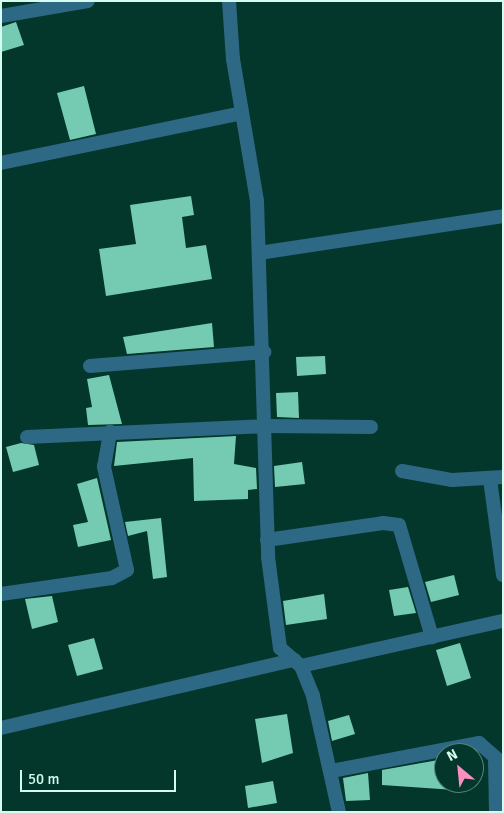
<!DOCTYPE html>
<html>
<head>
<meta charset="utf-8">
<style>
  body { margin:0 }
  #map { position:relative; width:504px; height:813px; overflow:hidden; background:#03372b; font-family:Signika,sans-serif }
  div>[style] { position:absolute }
  .building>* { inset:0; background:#74cbb1 }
  .minor>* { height:14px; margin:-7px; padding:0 7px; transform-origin:7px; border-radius:7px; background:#2d6885 }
  .tertiary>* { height:14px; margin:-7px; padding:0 7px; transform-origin:7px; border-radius:7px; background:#2d6885 }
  span { translate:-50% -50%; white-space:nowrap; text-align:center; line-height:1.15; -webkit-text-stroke:5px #03372b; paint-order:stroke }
  .frame { position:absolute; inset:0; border:2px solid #d4fdef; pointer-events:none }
  .north { position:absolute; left:434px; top:743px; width:50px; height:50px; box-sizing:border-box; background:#03372b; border:1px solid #578679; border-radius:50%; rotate:332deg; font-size:14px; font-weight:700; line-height:20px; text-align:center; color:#d4fdef }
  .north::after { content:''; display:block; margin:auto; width:18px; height:22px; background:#fd8ec0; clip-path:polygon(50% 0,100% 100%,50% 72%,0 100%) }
  .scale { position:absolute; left:20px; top:770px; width:156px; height:22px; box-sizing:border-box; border:2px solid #d4fdef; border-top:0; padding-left:6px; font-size:15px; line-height:18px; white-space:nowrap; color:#d4fdef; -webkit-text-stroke:4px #03372b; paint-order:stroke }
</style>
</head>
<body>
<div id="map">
  <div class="building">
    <i style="clip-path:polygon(16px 22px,24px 45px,1px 52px,1px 27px)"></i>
    <i style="clip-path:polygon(84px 86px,96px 134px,70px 140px,57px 93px)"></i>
    <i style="clip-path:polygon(191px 196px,194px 215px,182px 217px,186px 248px,206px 245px,212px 279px,106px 296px,99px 249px,136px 244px,130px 205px)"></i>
    <i style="clip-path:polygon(212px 323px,214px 347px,127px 354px,123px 337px)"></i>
    <i style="clip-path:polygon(325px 356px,326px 374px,297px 376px,296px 357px)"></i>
    <i style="clip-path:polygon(109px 375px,122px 424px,88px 425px,86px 408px,92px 407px,87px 379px)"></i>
    <i style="clip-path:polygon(298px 392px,299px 418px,277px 417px,276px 393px)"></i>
    <i style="clip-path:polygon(236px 436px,234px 464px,256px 468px,257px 489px,248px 490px,248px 499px,194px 501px,193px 458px,114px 466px,117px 442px)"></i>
    <i style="clip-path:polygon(21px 443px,34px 445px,39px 465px,13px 472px,6px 447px)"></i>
    <i style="clip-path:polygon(302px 462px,305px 484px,275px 487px,274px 466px)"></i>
    <i style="clip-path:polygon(97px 478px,111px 540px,78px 547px,73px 525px,88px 522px,77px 484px)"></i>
    <i style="clip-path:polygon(161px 518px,167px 577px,153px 579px,147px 531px,128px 536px,125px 522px)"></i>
    <i style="clip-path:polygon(454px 575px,459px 595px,431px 602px,425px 582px)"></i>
    <i style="clip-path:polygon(408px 587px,416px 613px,394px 616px,389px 590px)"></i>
    <i style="clip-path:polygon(324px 594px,327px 619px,286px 625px,283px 601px)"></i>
    <i style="clip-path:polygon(52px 596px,58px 622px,32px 629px,25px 599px)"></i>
    <i style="clip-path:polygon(94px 638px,103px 669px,77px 676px,68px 645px)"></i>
    <i style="clip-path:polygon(460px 643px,471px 678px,447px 686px,436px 650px)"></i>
    <i style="clip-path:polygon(287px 714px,293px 753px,262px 763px,255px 719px)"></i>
    <i style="clip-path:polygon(349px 715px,355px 734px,332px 741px,328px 721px)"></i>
    <i style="clip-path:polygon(474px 757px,478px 757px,479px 779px,474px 779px)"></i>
    <i style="clip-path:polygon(444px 759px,444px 783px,455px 783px,455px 790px,382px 785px,382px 770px)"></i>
    <i style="clip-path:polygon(368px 773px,370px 800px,346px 801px,343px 778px)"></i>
    <i style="clip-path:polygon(273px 781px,277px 803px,248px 808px,245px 786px)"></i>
  </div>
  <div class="minor">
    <i style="left:1px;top:16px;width:88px;rotate:-9.8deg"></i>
    <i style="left:1px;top:163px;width:246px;rotate:-11.7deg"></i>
    <i style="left:259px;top:253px;width:247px;rotate:-8.6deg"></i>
    <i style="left:90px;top:366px;width:175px;rotate:-4.6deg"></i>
    <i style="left:27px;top:437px;width:239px;rotate:-2.6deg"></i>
    <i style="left:266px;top:426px;width:105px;rotate:0.5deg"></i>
    <i style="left:402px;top:471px;width:51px;rotate:10.2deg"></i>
    <i style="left:452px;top:480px;width:51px;rotate:-3.4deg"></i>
    <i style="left:490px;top:479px;width:97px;rotate:82.3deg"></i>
    <i style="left:267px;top:540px;width:117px;rotate:-8.3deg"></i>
    <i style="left:383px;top:523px;width:16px;rotate:7deg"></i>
    <i style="left:399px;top:525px;width:117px;rotate:73.6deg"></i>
    <i style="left:1px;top:594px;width:112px;rotate:-8.2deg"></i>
    <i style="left:112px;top:578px;width:17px;rotate:-28deg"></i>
    <i style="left:127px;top:570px;width:106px;rotate:-102.6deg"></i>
    <i style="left:104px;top:467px;width:36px;rotate:-80deg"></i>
    <i style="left:301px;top:666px;width:207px;rotate:-12.6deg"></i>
    <i style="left:1px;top:728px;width:301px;rotate:-13.1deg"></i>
    <i style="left:495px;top:760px;width:52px;rotate:88.9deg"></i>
    <i style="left:331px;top:771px;width:151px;rotate:-10.7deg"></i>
    <i style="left:479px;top:743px;width:32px;rotate:41deg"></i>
  </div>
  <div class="tertiary">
    <i style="left:229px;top:1px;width:58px;rotate:86.1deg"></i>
    <i style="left:233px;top:59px;width:144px;rotate:80.4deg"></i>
    <i style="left:257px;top:201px;width:356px;rotate:88.2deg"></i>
    <i style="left:268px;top:557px;width:92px;rotate:82.5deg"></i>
    <i style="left:280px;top:648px;width:28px;rotate:41deg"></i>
    <i style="left:301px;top:666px;width:32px;rotate:68deg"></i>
    <i style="left:313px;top:696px;width:119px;rotate:77.4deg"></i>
  </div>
  <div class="frame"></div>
  <div class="north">N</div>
  <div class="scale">50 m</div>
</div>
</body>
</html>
